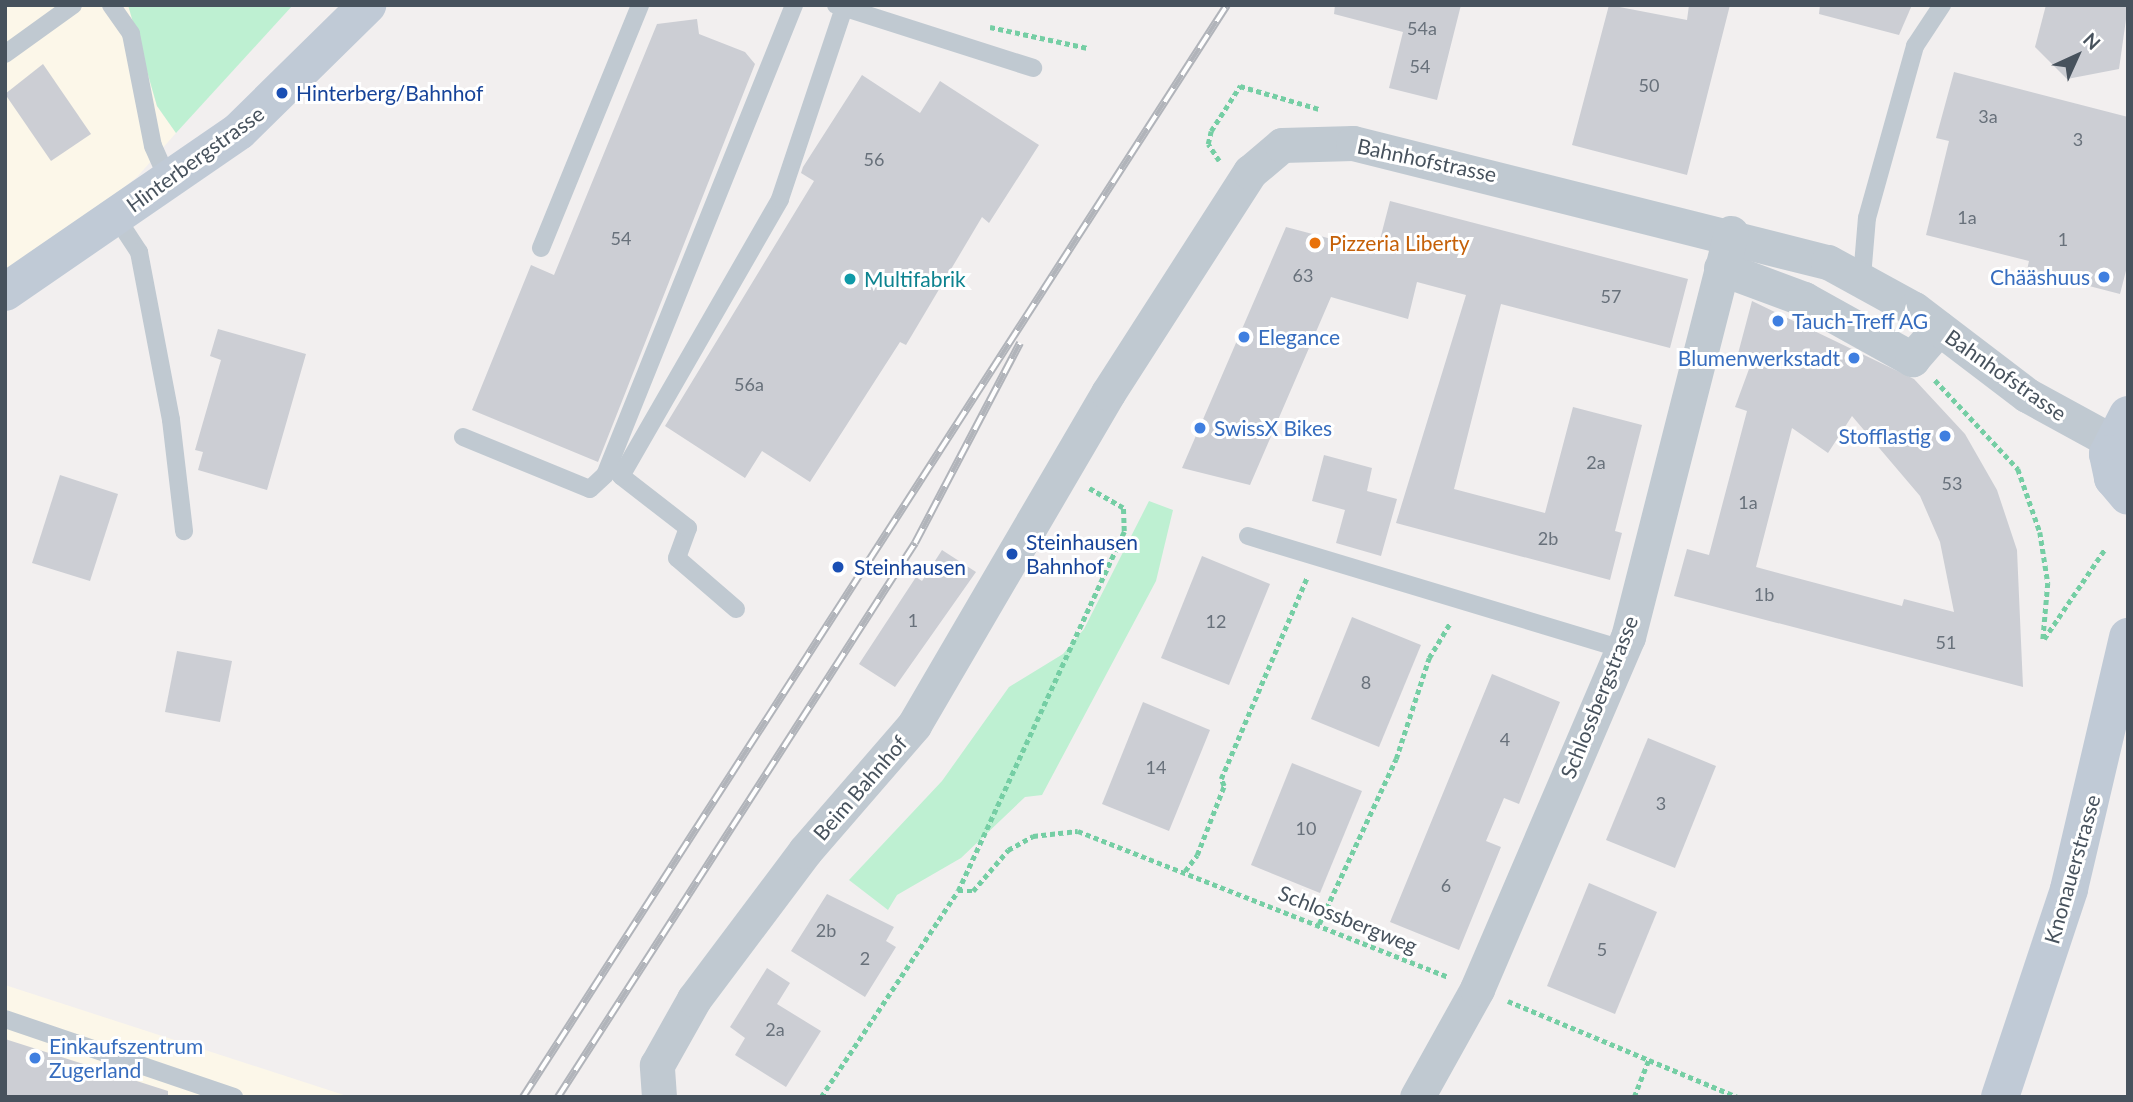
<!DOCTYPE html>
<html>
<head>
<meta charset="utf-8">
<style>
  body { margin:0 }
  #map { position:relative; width:2133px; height:1102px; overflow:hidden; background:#f2efef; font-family:Lato,sans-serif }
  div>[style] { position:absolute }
  .commercial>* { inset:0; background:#fcf7e9 }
  .green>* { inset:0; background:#bef0d2 }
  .building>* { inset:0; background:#ccced4 }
  .path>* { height:4.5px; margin-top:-2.25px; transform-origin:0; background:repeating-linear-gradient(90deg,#75cea4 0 5px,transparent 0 8.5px) }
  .lane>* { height:18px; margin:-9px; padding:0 9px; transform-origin:9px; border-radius:9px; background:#c0c9d1 }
  .street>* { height:35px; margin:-17.5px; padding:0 17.5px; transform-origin:17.5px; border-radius:17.5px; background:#c0c9d1 }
  .secondary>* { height:38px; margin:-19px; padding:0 19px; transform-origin:19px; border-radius:19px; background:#c0cad6 }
  .rail>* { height:8px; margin-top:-4px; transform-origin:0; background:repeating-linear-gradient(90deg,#fff 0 16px,#b1b4ba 0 32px); box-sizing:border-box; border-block:2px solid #b1b4ba }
  .dots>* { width:19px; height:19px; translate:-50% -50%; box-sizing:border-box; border:4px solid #fff; border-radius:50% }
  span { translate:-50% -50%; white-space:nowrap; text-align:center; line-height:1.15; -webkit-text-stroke:6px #fff; paint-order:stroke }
  .number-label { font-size:18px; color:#68717b }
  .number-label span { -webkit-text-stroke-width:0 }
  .transit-label { font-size:21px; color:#164399 }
  .left { translate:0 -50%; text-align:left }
  .street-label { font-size:21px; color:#47525d }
  .food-label { font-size:21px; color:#c56008 }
  .shop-label { font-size:21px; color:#366cbe }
  .right { translate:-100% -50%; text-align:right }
  .culture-label { font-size:21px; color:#0d838f }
  .frame { position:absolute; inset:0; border:7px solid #47525d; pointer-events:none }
  .north { position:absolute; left:2042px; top:21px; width:70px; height:70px; -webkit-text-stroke:5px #fff; paint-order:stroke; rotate:45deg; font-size:19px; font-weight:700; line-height:28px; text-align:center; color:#47525d }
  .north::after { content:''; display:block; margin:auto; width:24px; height:32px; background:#47525d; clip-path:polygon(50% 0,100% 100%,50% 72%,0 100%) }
</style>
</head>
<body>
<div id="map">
  <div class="commercial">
    <i style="clip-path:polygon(5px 5px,128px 5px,157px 106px,176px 133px,137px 177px,5px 282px)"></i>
    <i style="clip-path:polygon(5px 985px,350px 1097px,5px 1097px)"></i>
  </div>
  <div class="green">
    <i style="clip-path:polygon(128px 5px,293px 5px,176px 133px,157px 106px)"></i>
    <i style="clip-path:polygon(1149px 501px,1173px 510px,1156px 581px,1042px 795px,1025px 797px,961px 858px,897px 895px,888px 910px,849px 880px,942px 781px,1009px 687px,1063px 654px,1084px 629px)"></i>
  </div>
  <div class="building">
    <i style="clip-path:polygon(1335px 5px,1461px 5px,1437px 100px,1389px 88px,1403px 32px,1334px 14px)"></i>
    <i style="clip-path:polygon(1609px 5px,1687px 20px,1689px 5px,1730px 5px,1687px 175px,1572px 145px)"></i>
    <i style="clip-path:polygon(1820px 5px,1912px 5px,1899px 35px,1819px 14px)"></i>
    <i style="clip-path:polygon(2046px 5px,2128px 5px,2119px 69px,2067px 79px,2035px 47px)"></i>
    <i style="clip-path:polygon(697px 19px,699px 34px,745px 52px,755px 64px,598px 462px,472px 410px,531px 265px,554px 275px,657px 24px)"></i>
    <i style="clip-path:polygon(43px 64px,91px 134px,51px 161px,5px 94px)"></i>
    <i style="clip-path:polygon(1954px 72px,2128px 117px,2128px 263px,2120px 294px,2027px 270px,2029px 261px,1926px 235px,1949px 141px,1936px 138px)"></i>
    <i style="clip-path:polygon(862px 75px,920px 113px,940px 81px,1039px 145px,989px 223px,982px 217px,906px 345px,900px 342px,810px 482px,762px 451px,745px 478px,665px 426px,814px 181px,801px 173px,803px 167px)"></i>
    <i style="clip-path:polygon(1390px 201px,1688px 279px,1670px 348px,1501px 304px,1454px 489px,1545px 513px,1573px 407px,1642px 425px,1615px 531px,1622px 533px,1610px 580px,1396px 523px,1466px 295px,1417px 282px,1408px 319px,1331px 297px,1250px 485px,1182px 468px,1286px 227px,1377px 251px)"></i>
    <i style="clip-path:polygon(evenodd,1752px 301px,1914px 379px,1965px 434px,1997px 490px,2017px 550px,2023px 687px,1674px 596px,1687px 549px,1709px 555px,1747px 411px,1735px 407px,1749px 369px,1735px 365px,1752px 301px,1852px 416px,1920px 496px,1940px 542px,1954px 612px,1904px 599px,1902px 606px,1756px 567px,1792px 428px,1828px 453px,1852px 416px)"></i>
    <i style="clip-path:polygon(218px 329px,306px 354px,267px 490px,198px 470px,203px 452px,195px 450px,221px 360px,210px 356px)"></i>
    <i style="clip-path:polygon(1324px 455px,1372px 468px,1367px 491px,1397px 499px,1381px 556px,1336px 543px,1345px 510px,1312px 501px)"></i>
    <i style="clip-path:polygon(60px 475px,118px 494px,90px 581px,32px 563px)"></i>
    <i style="clip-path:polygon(942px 550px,976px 572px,895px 687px,859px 664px,916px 577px,922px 581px)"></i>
    <i style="clip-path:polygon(1202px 556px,1270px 584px,1229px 685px,1161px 658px)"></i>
    <i style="clip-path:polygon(1352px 617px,1421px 645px,1379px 747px,1311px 719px)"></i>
    <i style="clip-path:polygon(177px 651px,232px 661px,220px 722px,165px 712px)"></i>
    <i style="clip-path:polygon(1492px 674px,1560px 702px,1519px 804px,1504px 798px,1486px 841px,1501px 847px,1459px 950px,1390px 922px)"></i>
    <i style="clip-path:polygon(1143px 702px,1210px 730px,1169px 831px,1102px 804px)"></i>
    <i style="clip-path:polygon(1648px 738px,1716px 766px,1675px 868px,1606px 840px)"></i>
    <i style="clip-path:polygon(1292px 763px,1362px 791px,1320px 893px,1251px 865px)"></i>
    <i style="clip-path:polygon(1589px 883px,1657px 912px,1615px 1014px,1547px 986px)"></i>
    <i style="clip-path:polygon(827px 894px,894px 927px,886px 941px,896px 947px,865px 997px,791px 951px)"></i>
    <i style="clip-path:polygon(767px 968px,790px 983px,777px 1004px,821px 1031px,786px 1087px,735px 1055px,745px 1038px,730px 1027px)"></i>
    <i style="clip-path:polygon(5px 1039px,168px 1091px,168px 1097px,5px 1097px)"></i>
  </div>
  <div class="path">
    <i style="left:990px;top:27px;width:100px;rotate:12.1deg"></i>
    <i style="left:1219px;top:161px;width:20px;rotate:-123deg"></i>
    <i style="left:1208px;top:144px;width:13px;rotate:-77deg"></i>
    <i style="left:1211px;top:131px;width:54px;rotate:-57.2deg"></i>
    <i style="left:1240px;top:86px;width:82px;rotate:16.2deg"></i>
    <i style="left:1935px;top:380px;width:122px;rotate:47deg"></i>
    <i style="left:2018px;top:469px;width:67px;rotate:70.8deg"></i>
    <i style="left:2040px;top:532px;width:52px;rotate:81.1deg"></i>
    <i style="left:2048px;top:583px;width:57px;rotate:95deg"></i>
    <i style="left:2044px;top:639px;width:109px;rotate:-55.9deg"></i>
    <i style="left:1185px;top:871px;width:20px;rotate:-53deg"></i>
    <i style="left:1197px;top:855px;width:74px;rotate:-68.6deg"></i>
    <i style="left:1224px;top:786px;width:8px;rotate:-113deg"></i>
    <i style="left:1221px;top:779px;width:220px;rotate:-66.9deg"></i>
    <i style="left:958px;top:891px;width:15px"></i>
    <i style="left:973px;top:891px;width:54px;rotate:-49.5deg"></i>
    <i style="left:1008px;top:850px;width:29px;rotate:-29deg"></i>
    <i style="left:1033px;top:836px;width:45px;rotate:-6.3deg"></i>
    <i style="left:1078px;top:831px;width:398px;rotate:21.5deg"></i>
    <i style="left:1319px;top:924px;width:182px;rotate:-65deg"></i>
    <i style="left:1396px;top:759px;width:106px;rotate:-71.9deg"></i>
    <i style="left:1429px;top:658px;width:41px;rotate:-59deg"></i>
    <i style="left:1508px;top:1001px;width:249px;rotate:22.7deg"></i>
    <i style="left:821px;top:1097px;width:247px;rotate:-56.4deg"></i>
    <i style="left:958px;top:891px;width:396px;rotate:-65.2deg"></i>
    <i style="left:1124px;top:531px;width:23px;rotate:-92deg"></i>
    <i style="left:1123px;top:508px;width:39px;rotate:-150deg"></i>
    <i style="left:1634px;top:1097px;width:41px;rotate:-68.5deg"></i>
  </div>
  <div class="lane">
    <i style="left:111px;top:5px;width:35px;rotate:55deg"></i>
    <i style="left:131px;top:34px;width:114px;rotate:78.9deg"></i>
    <i style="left:153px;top:146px;width:37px;rotate:66deg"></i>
    <i style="left:836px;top:5px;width:207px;rotate:17.7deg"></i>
    <i style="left:5px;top:54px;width:84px;rotate:-35.8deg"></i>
    <i style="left:116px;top:217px;width:42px;rotate:56.7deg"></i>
    <i style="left:139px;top:252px;width:171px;rotate:79.2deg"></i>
    <i style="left:171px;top:420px;width:112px;rotate:83.3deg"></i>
    <i style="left:541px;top:248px;width:262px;rotate:-67.8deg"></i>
    <i style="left:1862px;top:277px;width:59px;rotate:-85.2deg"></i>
    <i style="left:1867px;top:218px;width:179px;rotate:-74.4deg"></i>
    <i style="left:1915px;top:46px;width:49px;rotate:-56.6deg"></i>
    <i style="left:463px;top:437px;width:137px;rotate:22.3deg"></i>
    <i style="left:590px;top:489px;width:21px;rotate:-43deg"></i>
    <i style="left:605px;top:475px;width:507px;rotate:-68.09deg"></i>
    <i style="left:1248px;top:536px;width:392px;rotate:16.8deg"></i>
    <i style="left:736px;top:609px;width:78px;rotate:-139.2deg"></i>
    <i style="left:677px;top:558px;width:32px;rotate:-70deg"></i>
    <i style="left:688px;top:528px;width:85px;rotate:-142.2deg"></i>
    <i style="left:621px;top:476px;width:319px;rotate:-60.1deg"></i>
    <i style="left:780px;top:199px;width:201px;rotate:-71.5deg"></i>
    <i style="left:5px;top:1019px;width:242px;rotate:18.8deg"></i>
  </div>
  <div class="street">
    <i style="left:1721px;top:268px;width:89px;rotate:20.5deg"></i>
    <i style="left:1804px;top:299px;width:124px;rotate:29.1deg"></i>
    <i style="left:1912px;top:359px;width:41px;rotate:-48.9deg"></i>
    <i style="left:659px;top:1097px;width:32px;rotate:-94deg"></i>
    <i style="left:657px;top:1065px;width:76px;rotate:-60.7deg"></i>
    <i style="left:694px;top:999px;width:185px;rotate:-53.1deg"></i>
    <i style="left:805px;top:851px;width:167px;rotate:-49.1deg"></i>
    <i style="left:914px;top:725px;width:385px;rotate:-59.7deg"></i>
    <i style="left:1108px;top:393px;width:263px;rotate:-57.3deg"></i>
    <i style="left:1250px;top:172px;width:42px;rotate:-40.2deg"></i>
    <i style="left:1282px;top:145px;width:71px;rotate:-1.6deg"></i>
    <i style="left:1353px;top:143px;width:490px;rotate:14.1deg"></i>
    <i style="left:1828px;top:262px;width:98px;rotate:28.7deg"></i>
    <i style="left:1914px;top:309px;width:142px;rotate:37.3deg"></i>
    <i style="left:2027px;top:395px;width:96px;rotate:28.7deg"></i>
    <i style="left:1417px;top:1097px;width:124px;rotate:-60.9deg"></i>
    <i style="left:1477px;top:989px;width:383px;rotate:-66.8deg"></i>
    <i style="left:1628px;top:637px;width:417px;rotate:-75.7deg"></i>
  </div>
  <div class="secondary">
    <i style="left:5px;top:292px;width:284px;rotate:-34.5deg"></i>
    <i style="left:239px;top:131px;width:180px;rotate:-44.5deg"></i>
    <i style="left:2128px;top:415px;width:44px;rotate:117.1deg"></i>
    <i style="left:2108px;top:454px;width:25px;rotate:78deg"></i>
    <i style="left:2113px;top:478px;width:23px;rotate:50deg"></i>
    <i style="left:2000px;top:1097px;width:219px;rotate:-71.6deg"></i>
    <i style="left:2069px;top:889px;width:259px;rotate:-76.8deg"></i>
  </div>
  <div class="rail">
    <i style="left:523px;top:1097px;width:1299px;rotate:-57.19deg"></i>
    <i style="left:558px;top:1097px;width:659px;rotate:-57.2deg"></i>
    <i style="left:915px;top:543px;width:226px;rotate:-62.3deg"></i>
  </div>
  <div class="dots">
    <i style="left:282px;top:93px;background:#1a4fb4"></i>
    <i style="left:1315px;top:243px;background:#e8710a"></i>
    <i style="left:2104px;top:277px;background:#3f7fe0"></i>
    <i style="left:850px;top:279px;background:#0f9aa8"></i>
    <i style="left:1778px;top:321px;background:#3f7fe0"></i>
    <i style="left:1244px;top:337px;background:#3f7fe0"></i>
    <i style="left:1854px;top:358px;background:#3f7fe0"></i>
    <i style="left:1200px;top:428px;background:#3f7fe0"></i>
    <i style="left:1945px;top:436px;background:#3f7fe0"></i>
    <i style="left:1012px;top:554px;background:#1a4fb4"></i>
    <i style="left:838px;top:567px;background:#1a4fb4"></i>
    <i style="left:35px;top:1058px;background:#3f7fe0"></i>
  </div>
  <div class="number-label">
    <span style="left:1422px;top:28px">54a</span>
    <span style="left:1420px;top:66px">54</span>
    <span style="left:1649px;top:85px">50</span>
    <span style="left:1988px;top:116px">3a</span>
    <span style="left:2078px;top:139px">3</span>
    <span style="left:874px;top:159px">56</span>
    <span style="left:1967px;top:217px">1a</span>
    <span style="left:621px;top:238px">54</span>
    <span style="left:2063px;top:239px">1</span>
    <span style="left:1303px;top:275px">63</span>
    <span style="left:1611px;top:296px">57</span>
    <span style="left:749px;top:384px">56a</span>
    <span style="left:1596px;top:462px">2a</span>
    <span style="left:1952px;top:483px">53</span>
    <span style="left:1748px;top:502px">1a</span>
    <span style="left:1548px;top:538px">2b</span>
    <span style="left:1764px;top:594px">1b</span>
    <span style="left:913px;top:620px">1</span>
    <span style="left:1216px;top:621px">12</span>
    <span style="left:1946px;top:642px">51</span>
    <span style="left:1366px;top:682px">8</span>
    <span style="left:1505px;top:739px">4</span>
    <span style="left:1156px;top:767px">14</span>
    <span style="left:1661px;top:803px">3</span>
    <span style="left:1306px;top:828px">10</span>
    <span style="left:1446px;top:885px">6</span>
    <span style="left:826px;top:930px">2b</span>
    <span style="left:1602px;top:949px">5</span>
    <span style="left:865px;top:958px">2</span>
    <span style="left:775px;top:1029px">2a</span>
  </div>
  <div class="transit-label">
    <span class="left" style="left:296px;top:93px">Hinterberg/Bahnhof</span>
    <span class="left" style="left:1026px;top:554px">Steinhausen<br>Bahnhof</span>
    <span class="left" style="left:854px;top:567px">Steinhausen</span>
  </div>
  <div class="street-label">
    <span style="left:195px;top:159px;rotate:-36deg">Hinterbergstrasse</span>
    <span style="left:1427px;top:160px;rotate:12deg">Bahnhofstrasse</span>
    <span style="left:2006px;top:375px;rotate:35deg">Bahnhofstrasse</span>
    <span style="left:1599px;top:697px;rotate:-68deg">Schlossbergstrasse</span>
    <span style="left:860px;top:788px;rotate:-49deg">Beim Bahnhof</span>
    <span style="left:2072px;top:869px;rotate:-74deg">Knonauerstrasse</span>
    <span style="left:1348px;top:919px;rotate:22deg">Schlossbergweg</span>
  </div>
  <div class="food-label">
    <span class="left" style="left:1329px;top:243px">Pizzeria Liberty</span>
  </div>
  <div class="shop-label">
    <span class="right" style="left:2090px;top:277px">Chääshuus</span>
    <span class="left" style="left:1792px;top:321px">Tauch-Treff AG</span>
    <span class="left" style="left:1258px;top:337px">Elegance</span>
    <span class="right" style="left:1840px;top:358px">Blumenwerkstadt</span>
    <span class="left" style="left:1214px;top:428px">SwissX Bikes</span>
    <span class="right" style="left:1931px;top:436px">Stofflastig</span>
    <span class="left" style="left:49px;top:1058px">Einkaufszentrum<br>Zugerland</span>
  </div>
  <div class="culture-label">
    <span class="left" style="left:864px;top:279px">Multifabrik</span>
  </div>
  <div class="frame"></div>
  <div class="north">N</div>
</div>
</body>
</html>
